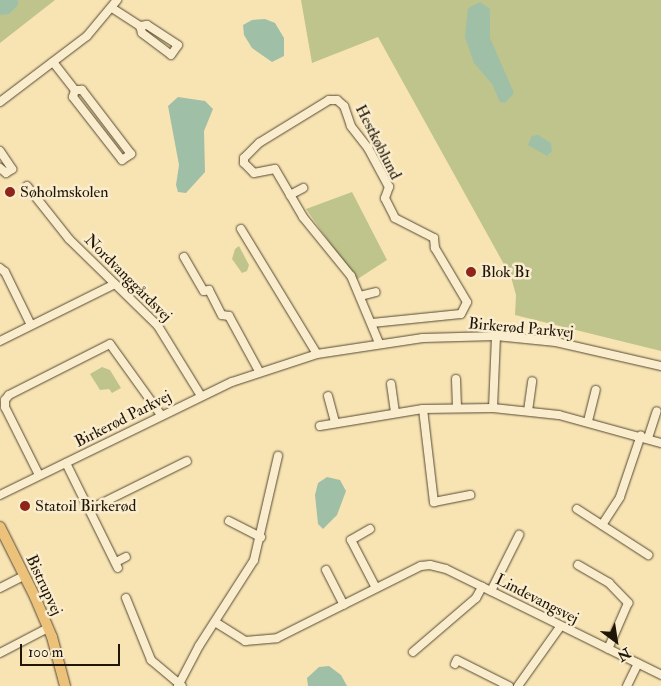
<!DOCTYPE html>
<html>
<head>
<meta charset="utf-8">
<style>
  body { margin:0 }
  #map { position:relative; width:661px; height:686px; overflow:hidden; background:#f8e4b3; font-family:"IM FELL Double Pica",serif }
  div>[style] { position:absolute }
  .green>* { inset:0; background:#bec48b }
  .water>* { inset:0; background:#9fbfa7 }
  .roads { filter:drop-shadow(0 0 1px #554933) drop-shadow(0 0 1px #554933) }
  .minor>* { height:8px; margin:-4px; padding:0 4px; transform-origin:4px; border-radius:4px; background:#faedce }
  .major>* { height:10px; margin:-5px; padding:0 5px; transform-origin:5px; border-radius:5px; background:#ecc27a }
  .dots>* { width:14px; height:14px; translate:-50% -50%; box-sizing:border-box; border:2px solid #faedce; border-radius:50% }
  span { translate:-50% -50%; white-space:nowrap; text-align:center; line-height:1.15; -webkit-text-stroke:5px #faedce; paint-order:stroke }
  .street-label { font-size:16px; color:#1f1508 }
  .poi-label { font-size:16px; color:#1f1508 }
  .left { translate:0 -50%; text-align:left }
  .north { position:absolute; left:591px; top:616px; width:50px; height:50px; -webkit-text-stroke:4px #faedce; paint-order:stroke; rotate:149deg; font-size:14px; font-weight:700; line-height:20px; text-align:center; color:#1f1508 }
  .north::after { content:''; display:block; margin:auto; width:18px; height:22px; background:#1f1508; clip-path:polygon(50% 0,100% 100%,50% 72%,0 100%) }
  .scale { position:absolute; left:20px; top:644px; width:100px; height:22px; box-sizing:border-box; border:2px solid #1f1508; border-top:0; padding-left:6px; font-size:15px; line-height:18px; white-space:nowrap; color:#1f1508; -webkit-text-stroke:4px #faedce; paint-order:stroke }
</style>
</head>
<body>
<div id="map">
  <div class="green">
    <i style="clip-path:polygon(0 0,55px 0,0 43px)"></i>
    <i style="clip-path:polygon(301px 0,661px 0,661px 351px,515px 315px,516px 295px,511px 277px,378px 37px,312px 63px)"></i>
    <i style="clip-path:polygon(352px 192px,387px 260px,356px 280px,306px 209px)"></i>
    <i style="clip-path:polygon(239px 246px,249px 265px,247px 271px,242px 273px,232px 259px,235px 249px)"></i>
    <i style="clip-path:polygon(102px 367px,110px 370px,121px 388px,112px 393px,109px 389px,100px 390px,90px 374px)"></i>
  </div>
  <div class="water">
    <i style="clip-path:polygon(0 0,18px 0,18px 5px,9px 14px,0 15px)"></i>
    <i style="clip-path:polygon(480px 2px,490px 9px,490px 38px,514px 93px,505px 103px,500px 102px,492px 84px,474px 63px,465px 37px,468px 8px)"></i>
    <i style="clip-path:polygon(265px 19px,275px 23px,284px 38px,284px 56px,272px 62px,252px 48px,244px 35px,243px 25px,252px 20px)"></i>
    <i style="clip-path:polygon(178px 97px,205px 101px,213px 109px,204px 131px,205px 172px,186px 193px,178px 192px,176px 185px,179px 165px,168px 106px)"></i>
    <i style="clip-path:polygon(538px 135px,551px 143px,552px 151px,547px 156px,528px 145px,532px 136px)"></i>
    <i style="clip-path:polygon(327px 477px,340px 480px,346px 491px,337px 515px,323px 529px,318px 524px,315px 495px,318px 483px)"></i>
    <i style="clip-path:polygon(329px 666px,341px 675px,347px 686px,308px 686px,307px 678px,319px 667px)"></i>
  </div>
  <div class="roads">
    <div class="minor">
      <i style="left:112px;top:8px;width:33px;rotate:33deg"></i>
      <i style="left:140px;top:26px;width:7px;rotate:74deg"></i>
      <i style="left:142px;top:33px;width:36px;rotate:37deg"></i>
      <i style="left:171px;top:55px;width:12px;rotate:-55deg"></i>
      <i style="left:178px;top:45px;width:37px;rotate:-147deg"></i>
      <i style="left:147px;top:25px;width:7px;rotate:172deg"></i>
      <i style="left:53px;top:62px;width:36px;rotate:52deg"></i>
      <i style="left:75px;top:90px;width:7px;rotate:106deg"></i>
      <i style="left:73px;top:97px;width:80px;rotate:52.1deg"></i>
      <i style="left:122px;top:160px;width:11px;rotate:-34deg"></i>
      <i style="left:131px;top:154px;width:81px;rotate:-127.4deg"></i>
      <i style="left:82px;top:90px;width:7px;rotate:180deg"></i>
      <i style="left:0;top:102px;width:109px;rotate:-37.2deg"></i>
      <i style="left:87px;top:36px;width:47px;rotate:-50.2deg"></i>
      <i style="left:0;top:151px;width:22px;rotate:56deg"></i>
      <i style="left:12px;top:169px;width:7px;rotate:146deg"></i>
      <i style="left:6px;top:173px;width:8px;rotate:-140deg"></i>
      <i style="left:27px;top:186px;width:68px;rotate:51.6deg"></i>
      <i style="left:69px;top:239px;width:124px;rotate:44.3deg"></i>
      <i style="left:158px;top:326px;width:82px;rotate:58.4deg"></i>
      <i style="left:290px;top:195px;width:15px;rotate:-28deg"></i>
      <i style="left:241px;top:229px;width:146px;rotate:58.7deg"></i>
      <i style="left:184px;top:257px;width:39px;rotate:60deg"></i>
      <i style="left:204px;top:291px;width:5px;rotate:-11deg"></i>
      <i style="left:209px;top:290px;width:28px;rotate:63deg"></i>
      <i style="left:222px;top:315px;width:7px;rotate:8deg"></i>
      <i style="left:229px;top:316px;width:63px;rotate:61.4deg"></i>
      <i style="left:0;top:268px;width:6px;rotate:39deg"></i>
      <i style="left:5px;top:272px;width:59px;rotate:63.9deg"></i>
      <i style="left:360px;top:296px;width:16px;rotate:-14deg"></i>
      <i style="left:372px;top:323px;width:89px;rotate:-5.8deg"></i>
      <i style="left:461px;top:314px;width:13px;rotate:-63deg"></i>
      <i style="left:467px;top:302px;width:63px;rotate:-120.7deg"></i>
      <i style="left:435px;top:248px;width:10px;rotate:-96deg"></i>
      <i style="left:434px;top:238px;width:44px;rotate:-152.9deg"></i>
      <i style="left:395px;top:218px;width:22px;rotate:-117deg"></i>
      <i style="left:385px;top:198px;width:12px;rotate:-70deg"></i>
      <i style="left:389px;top:187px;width:44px;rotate:-118.3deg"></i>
      <i style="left:368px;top:148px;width:28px;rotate:-128deg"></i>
      <i style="left:351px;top:126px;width:21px;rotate:-109deg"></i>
      <i style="left:344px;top:106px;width:9px;rotate:-139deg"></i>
      <i style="left:337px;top:100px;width:8px;rotate:180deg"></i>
      <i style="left:329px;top:100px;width:82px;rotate:148.4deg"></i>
      <i style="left:259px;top:143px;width:21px;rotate:135deg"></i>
      <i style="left:244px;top:158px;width:5px;rotate:90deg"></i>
      <i style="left:244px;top:163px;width:14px;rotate:45deg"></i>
      <i style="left:254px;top:173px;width:21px;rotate:-11deg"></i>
      <i style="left:275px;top:169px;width:56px;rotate:59.7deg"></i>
      <i style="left:303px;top:217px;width:76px;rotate:50.9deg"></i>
      <i style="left:351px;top:276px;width:73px;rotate:67.3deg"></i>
      <i style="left:0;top:341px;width:128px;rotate:-26.4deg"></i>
      <i style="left:456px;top:379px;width:29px;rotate:88deg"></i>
      <i style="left:391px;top:384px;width:29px;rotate:82deg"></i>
      <i style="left:328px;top:396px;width:28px;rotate:75deg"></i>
      <i style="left:493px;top:408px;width:72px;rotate:-87.6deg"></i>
      <i style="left:423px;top:409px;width:94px;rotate:83.3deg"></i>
      <i style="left:434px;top:502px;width:37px;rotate:-11deg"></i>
      <i style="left:528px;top:411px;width:30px;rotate:-82deg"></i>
      <i style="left:588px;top:421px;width:32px;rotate:-76deg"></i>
      <i style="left:320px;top:426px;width:104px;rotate:-9.4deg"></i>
      <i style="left:423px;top:409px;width:70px;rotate:-0.8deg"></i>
      <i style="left:493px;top:408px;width:66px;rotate:6.1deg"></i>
      <i style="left:559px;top:415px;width:106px;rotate:15.4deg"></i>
      <i style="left:648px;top:438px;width:28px;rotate:-72deg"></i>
      <i style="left:66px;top:463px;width:117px;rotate:63.7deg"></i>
      <i style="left:39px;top:475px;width:76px;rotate:-116.6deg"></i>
      <i style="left:5px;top:407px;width:7px;rotate:-90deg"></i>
      <i style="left:5px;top:400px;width:6px;rotate:-51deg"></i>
      <i style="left:9px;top:395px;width:113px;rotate:-26.8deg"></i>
      <i style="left:110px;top:344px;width:87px;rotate:54.3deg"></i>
      <i style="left:0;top:495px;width:258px;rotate:-26deg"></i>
      <i style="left:232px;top:382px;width:89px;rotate:-18.2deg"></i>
      <i style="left:317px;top:354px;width:107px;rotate:-8.6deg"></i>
      <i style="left:423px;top:338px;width:73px;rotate:-1.6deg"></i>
      <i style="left:496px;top:336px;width:60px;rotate:5.7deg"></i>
      <i style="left:556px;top:342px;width:108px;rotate:12.9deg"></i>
      <i style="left:90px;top:509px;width:108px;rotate:-26.3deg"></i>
      <i style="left:577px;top:509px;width:85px;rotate:32.9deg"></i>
      <i style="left:229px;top:521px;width:36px;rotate:27deg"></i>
      <i style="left:602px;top:525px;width:33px;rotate:-57deg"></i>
      <i style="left:620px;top:497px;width:65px;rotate:-71.3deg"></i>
      <i style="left:370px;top:529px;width:22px;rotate:150deg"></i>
      <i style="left:351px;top:540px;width:54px;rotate:62.5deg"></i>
      <i style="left:116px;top:562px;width:11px;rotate:-27deg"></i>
      <i style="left:578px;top:565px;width:36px;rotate:30deg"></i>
      <i style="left:609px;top:583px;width:28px;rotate:46deg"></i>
      <i style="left:628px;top:603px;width:50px;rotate:113.5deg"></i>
      <i style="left:326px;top:570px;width:39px;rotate:63deg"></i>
      <i style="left:0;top:588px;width:27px;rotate:-27deg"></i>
      <i style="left:491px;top:591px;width:63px;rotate:-63.4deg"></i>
      <i style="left:126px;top:598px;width:67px;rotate:68deg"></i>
      <i style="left:151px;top:660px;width:40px;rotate:40deg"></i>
      <i style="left:215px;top:622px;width:36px;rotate:32deg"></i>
      <i style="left:245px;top:641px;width:32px;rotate:-5deg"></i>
      <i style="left:277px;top:638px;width:161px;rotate:-26.6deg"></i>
      <i style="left:421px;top:566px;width:9px;rotate:-6deg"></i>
      <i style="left:430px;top:565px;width:16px;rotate:14deg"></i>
      <i style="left:446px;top:569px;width:240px;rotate:26.2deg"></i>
      <i style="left:413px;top:652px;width:83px;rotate:-40.6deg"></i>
      <i style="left:476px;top:598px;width:13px;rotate:-61deg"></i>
      <i style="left:0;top:653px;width:54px;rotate:-27.5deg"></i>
      <i style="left:455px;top:664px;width:4px;rotate:-63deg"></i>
      <i style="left:457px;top:660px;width:58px;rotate:26.6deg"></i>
      <i style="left:178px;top:686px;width:45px;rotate:-62.3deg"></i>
      <i style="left:199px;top:646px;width:102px;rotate:-57.4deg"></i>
      <i style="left:254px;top:560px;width:107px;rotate:-77deg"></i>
      <i style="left:518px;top:686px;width:72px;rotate:-54.6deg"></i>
      <i style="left:627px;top:686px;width:25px;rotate:-64deg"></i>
    </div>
    <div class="major">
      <i style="left:0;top:527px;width:78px;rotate:63.4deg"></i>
      <i style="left:35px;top:597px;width:43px;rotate:67deg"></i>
      <i style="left:52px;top:637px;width:51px;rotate:75.1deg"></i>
    </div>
  </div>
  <div class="dots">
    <i style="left:10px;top:192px;background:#8f2418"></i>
    <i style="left:471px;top:272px;background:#8f2418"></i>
    <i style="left:25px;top:506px;background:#8f2418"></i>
  </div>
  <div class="street-label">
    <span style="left:378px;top:142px;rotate:63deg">Hestkøblund</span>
    <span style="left:128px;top:278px;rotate:45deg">Nordvanggårdsvej</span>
    <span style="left:521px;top:328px;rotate:5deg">Birkerød Parkvej</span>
    <span style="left:123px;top:419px;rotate:-27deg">Birkerød Parkvej</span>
    <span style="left:44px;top:585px;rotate:65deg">Bistrupvej</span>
    <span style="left:537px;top:599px;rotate:27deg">Lindevangsvej</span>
  </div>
  <div class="poi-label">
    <span class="left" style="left:20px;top:192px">Søholmskolen</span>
    <span class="left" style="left:481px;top:272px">Blok B1</span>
    <span class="left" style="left:35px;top:506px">Statoil Birkerød</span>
  </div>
  <div class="north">N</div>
  <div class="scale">100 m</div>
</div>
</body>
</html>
